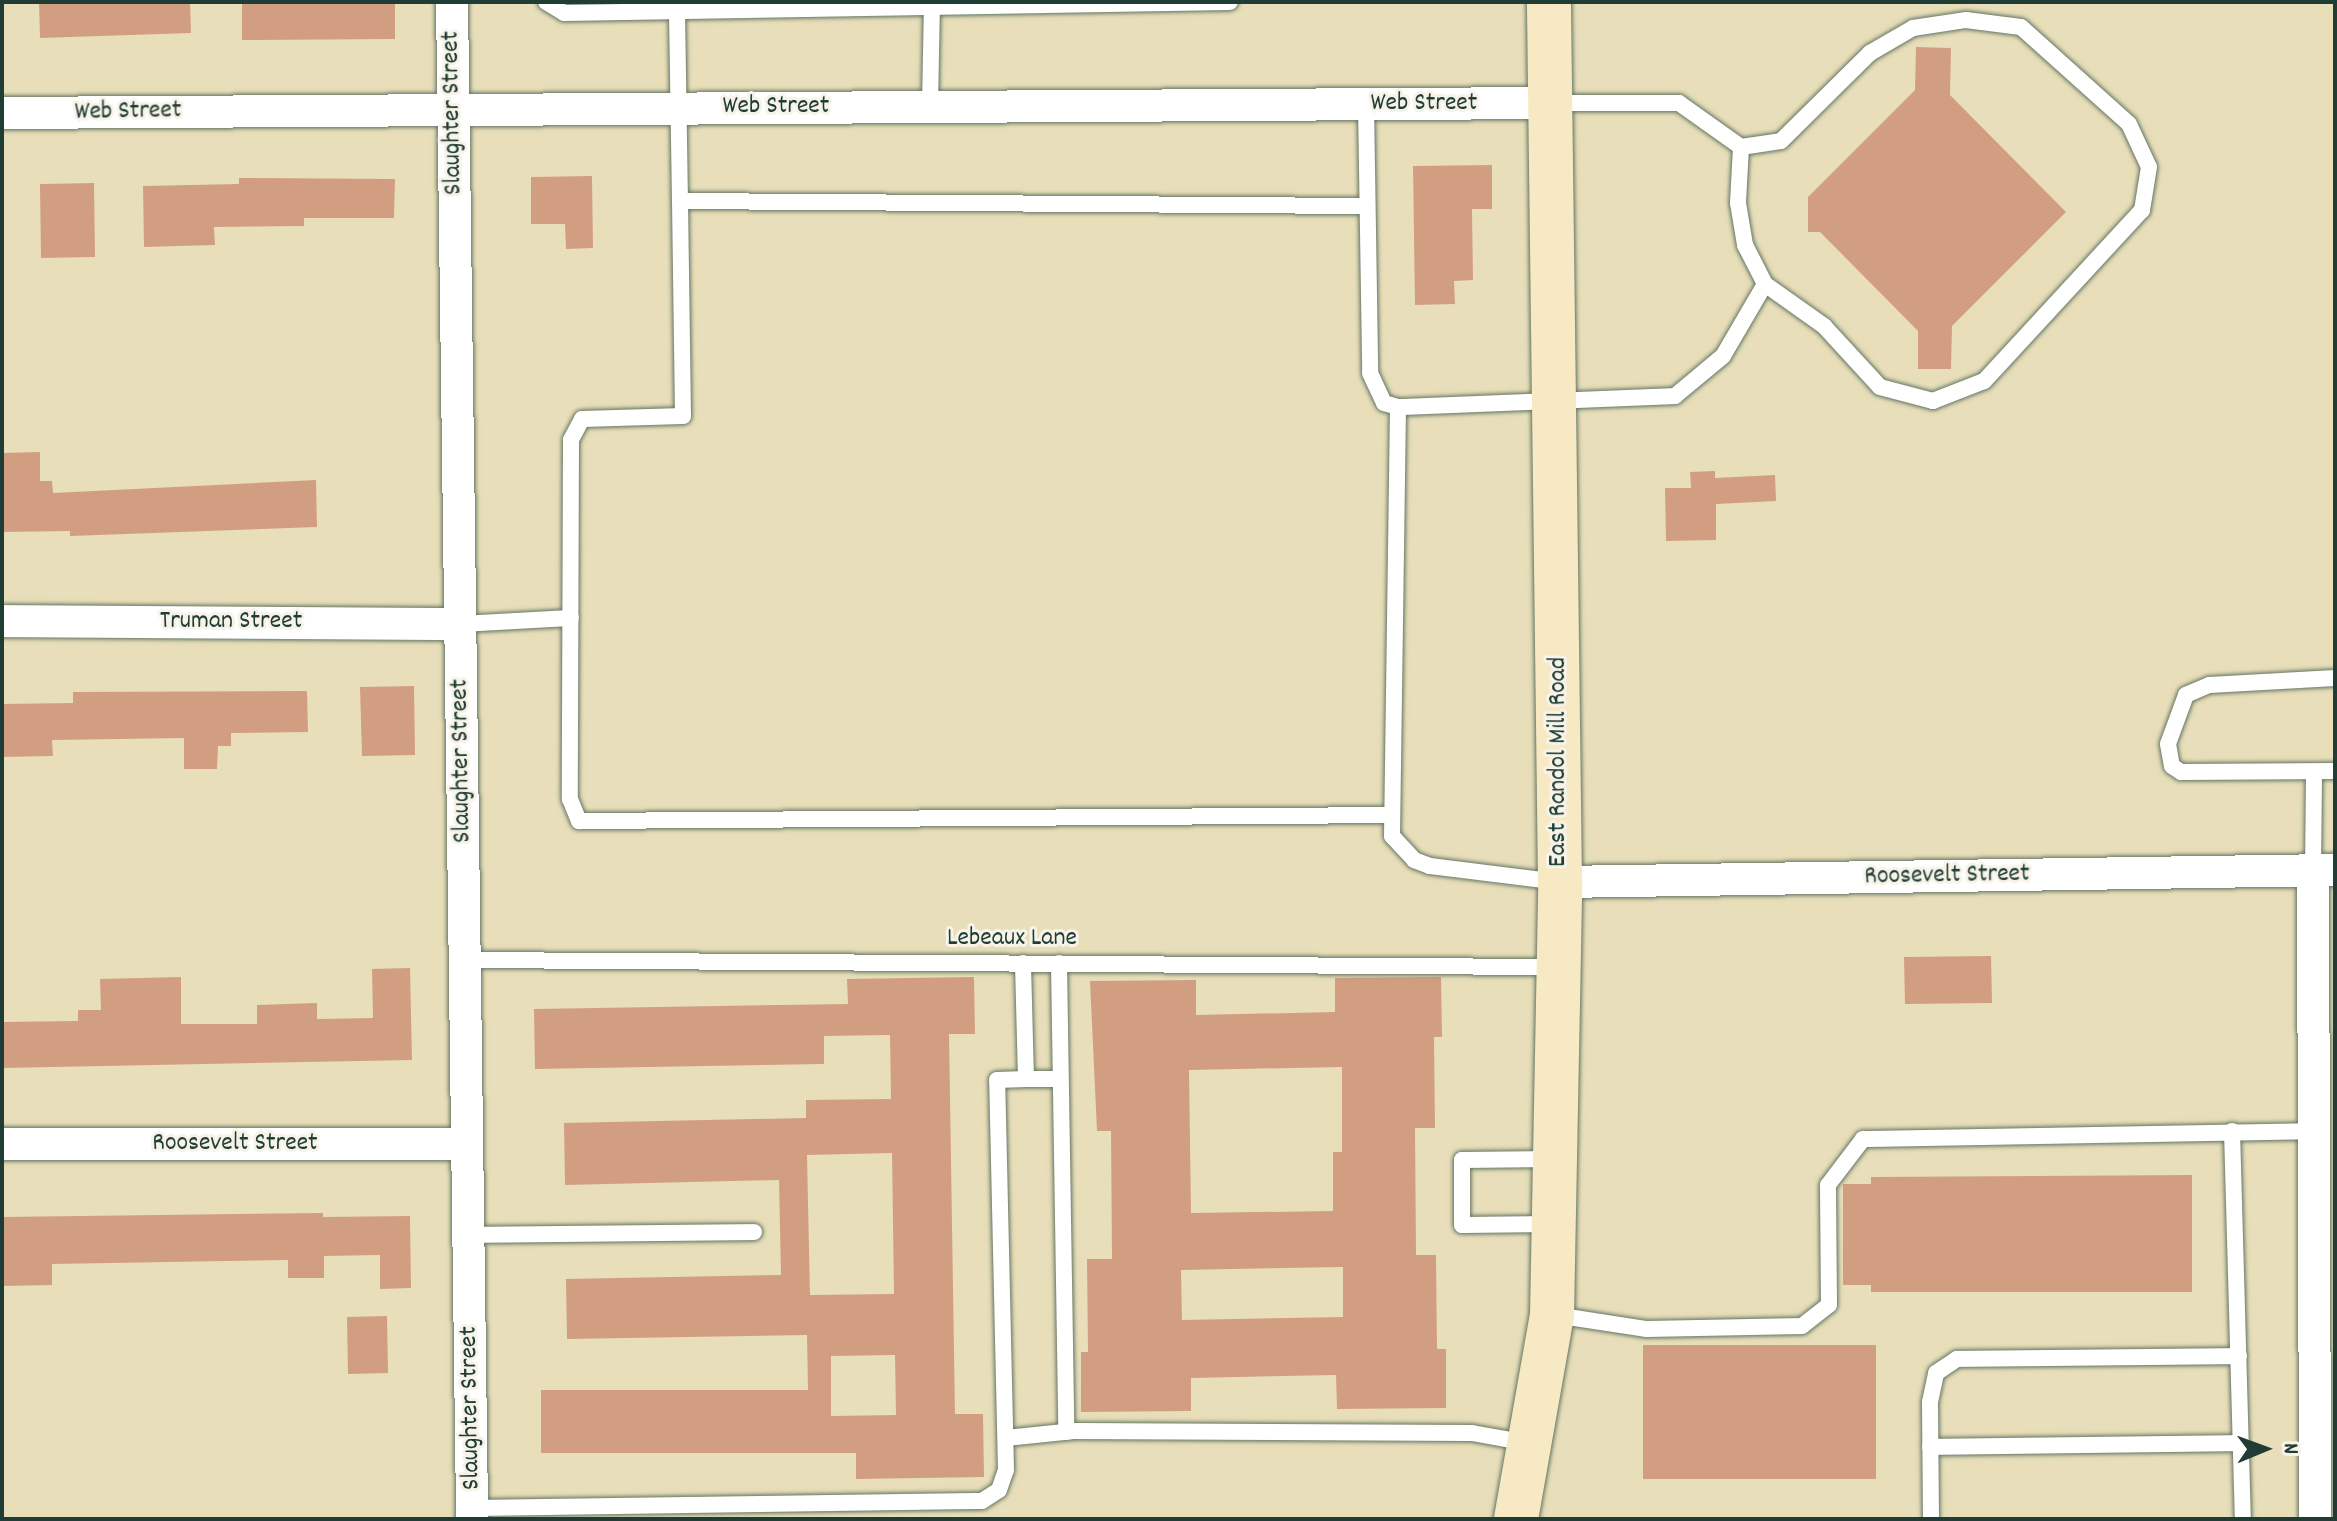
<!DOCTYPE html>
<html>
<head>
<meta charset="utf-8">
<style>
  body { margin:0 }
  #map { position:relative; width:2337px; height:1521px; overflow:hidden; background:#e8dfba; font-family:Dekko,sans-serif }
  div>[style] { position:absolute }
  .building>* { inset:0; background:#d29e82 }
  .roads { filter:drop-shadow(0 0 2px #657663) drop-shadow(0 0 2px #657663) }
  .lane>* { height:16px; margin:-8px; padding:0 8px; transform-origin:8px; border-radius:8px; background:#fff }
  .street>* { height:32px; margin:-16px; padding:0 16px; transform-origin:16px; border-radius:16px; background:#fff }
  .secondary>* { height:44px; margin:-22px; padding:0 22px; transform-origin:22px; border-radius:22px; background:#f7e9c3 }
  span { translate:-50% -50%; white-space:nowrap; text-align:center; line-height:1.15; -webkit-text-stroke:6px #f7f3e8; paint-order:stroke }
  .street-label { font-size:26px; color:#1f3d34 }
  .frame { position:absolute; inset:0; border:4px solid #1f3d34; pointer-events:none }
  .north { position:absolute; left:2225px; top:1409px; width:80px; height:80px; -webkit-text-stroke:6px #f7f3e8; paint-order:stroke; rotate:89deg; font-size:22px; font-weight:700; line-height:32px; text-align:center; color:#1f3d34 }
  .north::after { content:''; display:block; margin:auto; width:28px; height:36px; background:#1f3d34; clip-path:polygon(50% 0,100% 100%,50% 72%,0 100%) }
</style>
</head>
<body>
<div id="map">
  <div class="building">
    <i style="clip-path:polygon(39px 2px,190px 2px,191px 33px,40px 38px)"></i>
    <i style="clip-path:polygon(242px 2px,395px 2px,395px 39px,242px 40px)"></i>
    <i style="clip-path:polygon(1916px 47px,1951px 48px,1950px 95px,2066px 212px,1952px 326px,1951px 369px,1918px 369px,1918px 331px,1820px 232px,1808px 232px,1808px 197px,1915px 90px)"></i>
    <i style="clip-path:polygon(1492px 165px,1492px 209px,1472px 209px,1473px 280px,1454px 281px,1455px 304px,1415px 305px,1413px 166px)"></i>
    <i style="clip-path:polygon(592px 176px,593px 248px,566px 249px,565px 224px,531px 224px,531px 177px)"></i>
    <i style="clip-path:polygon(239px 178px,395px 179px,394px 218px,304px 218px,304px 226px,214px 227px,215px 245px,144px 247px,143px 186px,239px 184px)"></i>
    <i style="clip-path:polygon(94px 183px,95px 257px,41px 258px,40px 184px)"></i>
    <i style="clip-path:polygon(40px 452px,40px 481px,52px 481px,53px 493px,316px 480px,317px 527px,70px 536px,70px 531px,2px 532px,2px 453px)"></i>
    <i style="clip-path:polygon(1715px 471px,1715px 478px,1775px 475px,1776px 501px,1716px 504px,1716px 540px,1666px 541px,1665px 488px,1691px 488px,1690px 472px)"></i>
    <i style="clip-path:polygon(414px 686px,415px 755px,362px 756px,360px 687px)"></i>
    <i style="clip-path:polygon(307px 691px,308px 732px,231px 733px,231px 746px,218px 746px,217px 769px,184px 769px,184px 738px,52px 740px,53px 756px,2px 757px,2px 704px,73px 703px,73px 692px)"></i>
    <i style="clip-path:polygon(1991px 956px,1992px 1003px,1905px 1004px,1904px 957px)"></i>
    <i style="clip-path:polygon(410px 968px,412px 1060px,2px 1068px,2px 1022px,78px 1021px,78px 1010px,101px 1010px,100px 979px,181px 977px,181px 1024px,257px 1024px,257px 1005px,317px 1003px,317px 1019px,373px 1018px,372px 969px)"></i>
    <i style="clip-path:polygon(evenodd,974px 977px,975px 1034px,949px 1034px,955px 1414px,983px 1414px,984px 1477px,856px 1479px,856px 1453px,541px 1453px,541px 1390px,808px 1390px,807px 1335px,567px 1339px,566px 1279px,781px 1275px,779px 1180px,565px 1185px,564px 1123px,806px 1118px,806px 1100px,891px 1099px,890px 1035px,824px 1036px,824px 1064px,535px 1069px,534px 1009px,848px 1004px,847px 979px,974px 977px,892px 1153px,894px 1294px,810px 1295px,807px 1155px,892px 1153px,974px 977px,895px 1355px,896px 1415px,831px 1416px,831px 1356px,895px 1355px)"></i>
    <i style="clip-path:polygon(evenodd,1441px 977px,1442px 1037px,1434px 1037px,1435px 1128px,1415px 1128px,1416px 1255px,1436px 1255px,1437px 1349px,1446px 1349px,1446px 1408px,1337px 1409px,1336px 1375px,1191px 1378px,1191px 1411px,1081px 1412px,1081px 1352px,1088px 1352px,1087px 1259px,1112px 1259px,1111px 1131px,1097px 1131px,1090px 981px,1196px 980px,1196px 1015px,1335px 1012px,1335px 978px,1441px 977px,1342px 1067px,1342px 1152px,1333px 1152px,1333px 1211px,1191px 1213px,1189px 1070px,1342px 1067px,1441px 977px,1343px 1267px,1343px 1317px,1182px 1320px,1181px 1270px,1343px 1267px)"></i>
    <i style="clip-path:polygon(2192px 1175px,2192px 1292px,1871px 1292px,1871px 1285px,1843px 1285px,1843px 1184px,1871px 1184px,1871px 1177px)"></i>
    <i style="clip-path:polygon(323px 1213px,323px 1217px,410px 1216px,411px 1288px,380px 1289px,380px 1255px,324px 1256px,324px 1278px,288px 1278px,288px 1260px,52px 1264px,52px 1285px,2px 1286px,2px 1217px)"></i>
    <i style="clip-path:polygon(387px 1316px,388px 1373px,348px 1374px,347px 1317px)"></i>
    <i style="clip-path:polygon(1643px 1345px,1876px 1345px,1876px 1479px,1643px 1479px)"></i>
  </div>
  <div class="roads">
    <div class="lane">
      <i style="left:546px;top:2px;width:21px;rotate:31deg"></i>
      <i style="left:564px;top:13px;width:666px;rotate:-0.95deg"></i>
      <i style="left:677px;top:12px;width:189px;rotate:89.1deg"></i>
      <i style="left:680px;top:201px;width:687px;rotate:0.42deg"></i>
      <i style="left:1552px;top:103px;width:127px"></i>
      <i style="left:1679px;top:103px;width:76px;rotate:35.4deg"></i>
      <i style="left:1741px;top:147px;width:56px;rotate:93.1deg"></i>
      <i style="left:1738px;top:203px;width:43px;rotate:80.5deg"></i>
      <i style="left:1745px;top:245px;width:44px;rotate:62.9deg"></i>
      <i style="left:1765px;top:284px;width:83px;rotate:120.3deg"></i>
      <i style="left:1723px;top:356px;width:62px;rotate:140.2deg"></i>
      <i style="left:1675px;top:396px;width:277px;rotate:177.7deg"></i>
      <i style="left:1398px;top:407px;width:429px;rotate:90.8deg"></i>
      <i style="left:1392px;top:836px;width:33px;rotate:47deg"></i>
      <i style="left:1414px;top:860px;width:17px;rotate:21deg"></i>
      <i style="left:1430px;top:866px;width:129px;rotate:7.1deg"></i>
      <i style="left:1366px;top:104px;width:269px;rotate:89.1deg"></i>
      <i style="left:1370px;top:373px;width:33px;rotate:65deg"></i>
      <i style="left:1384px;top:403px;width:15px;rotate:16deg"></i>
      <i style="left:930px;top:106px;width:104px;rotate:-88.9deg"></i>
      <i style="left:1741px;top:147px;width:40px;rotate:-8.5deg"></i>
      <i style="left:1781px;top:141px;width:125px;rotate:-44.7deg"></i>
      <i style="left:1870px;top:53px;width:50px;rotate:-30.2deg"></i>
      <i style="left:1913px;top:28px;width:54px;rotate:-8.6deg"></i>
      <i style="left:1966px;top:20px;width:55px;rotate:7.3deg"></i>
      <i style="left:2021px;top:27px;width:145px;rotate:41.9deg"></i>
      <i style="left:2129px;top:124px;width:47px;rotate:65.1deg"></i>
      <i style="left:2149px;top:167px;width:44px;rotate:99.2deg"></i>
      <i style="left:2142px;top:210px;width:233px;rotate:132.7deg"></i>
      <i style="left:1984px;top:381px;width:55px;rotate:158.6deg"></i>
      <i style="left:1933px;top:401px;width:55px;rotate:-165.2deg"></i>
      <i style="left:1880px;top:387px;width:83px;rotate:-132.6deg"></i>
      <i style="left:1824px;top:326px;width:72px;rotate:-144.6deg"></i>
      <i style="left:680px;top:201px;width:215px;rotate:89.2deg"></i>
      <i style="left:683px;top:416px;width:101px;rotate:178.3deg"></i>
      <i style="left:582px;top:419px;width:24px;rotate:118deg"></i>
      <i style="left:571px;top:440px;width:359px;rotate:90.2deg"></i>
      <i style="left:570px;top:799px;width:24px;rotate:68deg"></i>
      <i style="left:579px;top:821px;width:811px;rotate:-0.42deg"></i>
      <i style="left:460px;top:624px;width:111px;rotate:-3.1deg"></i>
      <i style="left:2335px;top:678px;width:126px;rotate:176.8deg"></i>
      <i style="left:2209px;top:685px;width:25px;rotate:157deg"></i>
      <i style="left:2186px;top:695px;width:52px;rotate:110.2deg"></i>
      <i style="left:2168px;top:744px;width:22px;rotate:80deg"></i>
      <i style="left:2172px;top:766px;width:11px;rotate:34deg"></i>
      <i style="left:2181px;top:772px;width:154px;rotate:-0.4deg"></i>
      <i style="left:2313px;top:870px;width:96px;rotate:-89.4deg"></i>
      <i style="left:465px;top:960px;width:1092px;rotate:0.37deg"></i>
      <i style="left:1059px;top:963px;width:469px;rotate:89.1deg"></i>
      <i style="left:1026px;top:1079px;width:34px"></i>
      <i style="left:2232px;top:1131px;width:388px;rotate:88.4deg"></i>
      <i style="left:1551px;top:1224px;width:89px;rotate:179.4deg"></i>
      <i style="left:1462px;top:1225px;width:65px;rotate:-90deg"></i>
      <i style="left:1462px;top:1160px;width:91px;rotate:-0.6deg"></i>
      <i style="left:468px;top:1235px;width:286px;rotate:-0.6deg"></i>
      <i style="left:1555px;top:1315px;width:93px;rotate:8.7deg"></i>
      <i style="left:1647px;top:1329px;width:155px;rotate:-1.1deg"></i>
      <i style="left:1802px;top:1326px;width:34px;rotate:-38deg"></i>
      <i style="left:1829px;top:1305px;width:120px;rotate:-90.5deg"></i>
      <i style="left:1828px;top:1185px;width:58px;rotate:-52.7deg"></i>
      <i style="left:1863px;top:1139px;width:451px;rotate:-1deg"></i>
      <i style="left:1006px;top:1438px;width:68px;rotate:-5.9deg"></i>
      <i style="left:1074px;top:1431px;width:398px;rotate:0.3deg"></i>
      <i style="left:1472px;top:1433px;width:56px;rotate:10.3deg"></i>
      <i style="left:1930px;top:1447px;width:311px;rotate:-0.7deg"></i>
      <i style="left:472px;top:1508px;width:510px;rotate:-0.79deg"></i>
      <i style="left:982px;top:1501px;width:20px;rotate:-33deg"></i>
      <i style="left:999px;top:1490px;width:21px;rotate:-71deg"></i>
      <i style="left:1006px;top:1470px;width:390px;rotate:-91.3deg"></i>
      <i style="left:997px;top:1080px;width:29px;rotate:-2deg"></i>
      <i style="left:1026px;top:1079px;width:116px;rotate:-91.5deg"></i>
      <i style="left:1931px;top:1519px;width:117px;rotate:-90.5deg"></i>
      <i style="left:1930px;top:1402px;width:30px;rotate:-78deg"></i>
      <i style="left:1936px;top:1373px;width:25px;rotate:-34deg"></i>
      <i style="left:1957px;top:1359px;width:282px;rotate:-0.6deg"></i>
    </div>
    <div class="street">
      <i style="left:452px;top:2px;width:1517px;rotate:89.24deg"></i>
      <i style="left:2px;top:113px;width:1549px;rotate:-0.37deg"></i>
      <i style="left:2px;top:621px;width:458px;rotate:0.4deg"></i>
      <i style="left:2313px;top:870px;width:649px;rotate:89.82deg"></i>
      <i style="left:1560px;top:882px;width:775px;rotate:-0.89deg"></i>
      <i style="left:2px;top:1144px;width:465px"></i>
    </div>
    <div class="secondary">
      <i style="left:1516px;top:1519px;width:207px;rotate:-80deg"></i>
      <i style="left:1552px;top:1315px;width:433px;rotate:-88.9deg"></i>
      <i style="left:1560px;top:882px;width:880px;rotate:-90.72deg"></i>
    </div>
  </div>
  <div class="street-label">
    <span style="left:1424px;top:104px">Web Street</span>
    <span style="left:776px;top:107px">Web Street</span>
    <span style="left:128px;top:112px;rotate:-1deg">Web Street</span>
    <span style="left:453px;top:113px;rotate:-91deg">Slaughter Street</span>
    <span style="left:231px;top:622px">Truman Street</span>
    <span style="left:462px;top:761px;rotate:-91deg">Slaughter Street</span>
    <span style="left:1559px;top:762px;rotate:-90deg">East Randol Mill Road</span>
    <span style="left:1947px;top:876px;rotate:-1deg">Roosevelt Street</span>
    <span style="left:1012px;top:939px">Lebeaux Lane</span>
    <span style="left:235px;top:1144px">Roosevelt Street</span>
    <span style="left:471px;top:1408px;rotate:-91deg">Slaughter Street</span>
  </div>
  <div class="frame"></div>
  <div class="north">N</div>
</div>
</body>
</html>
